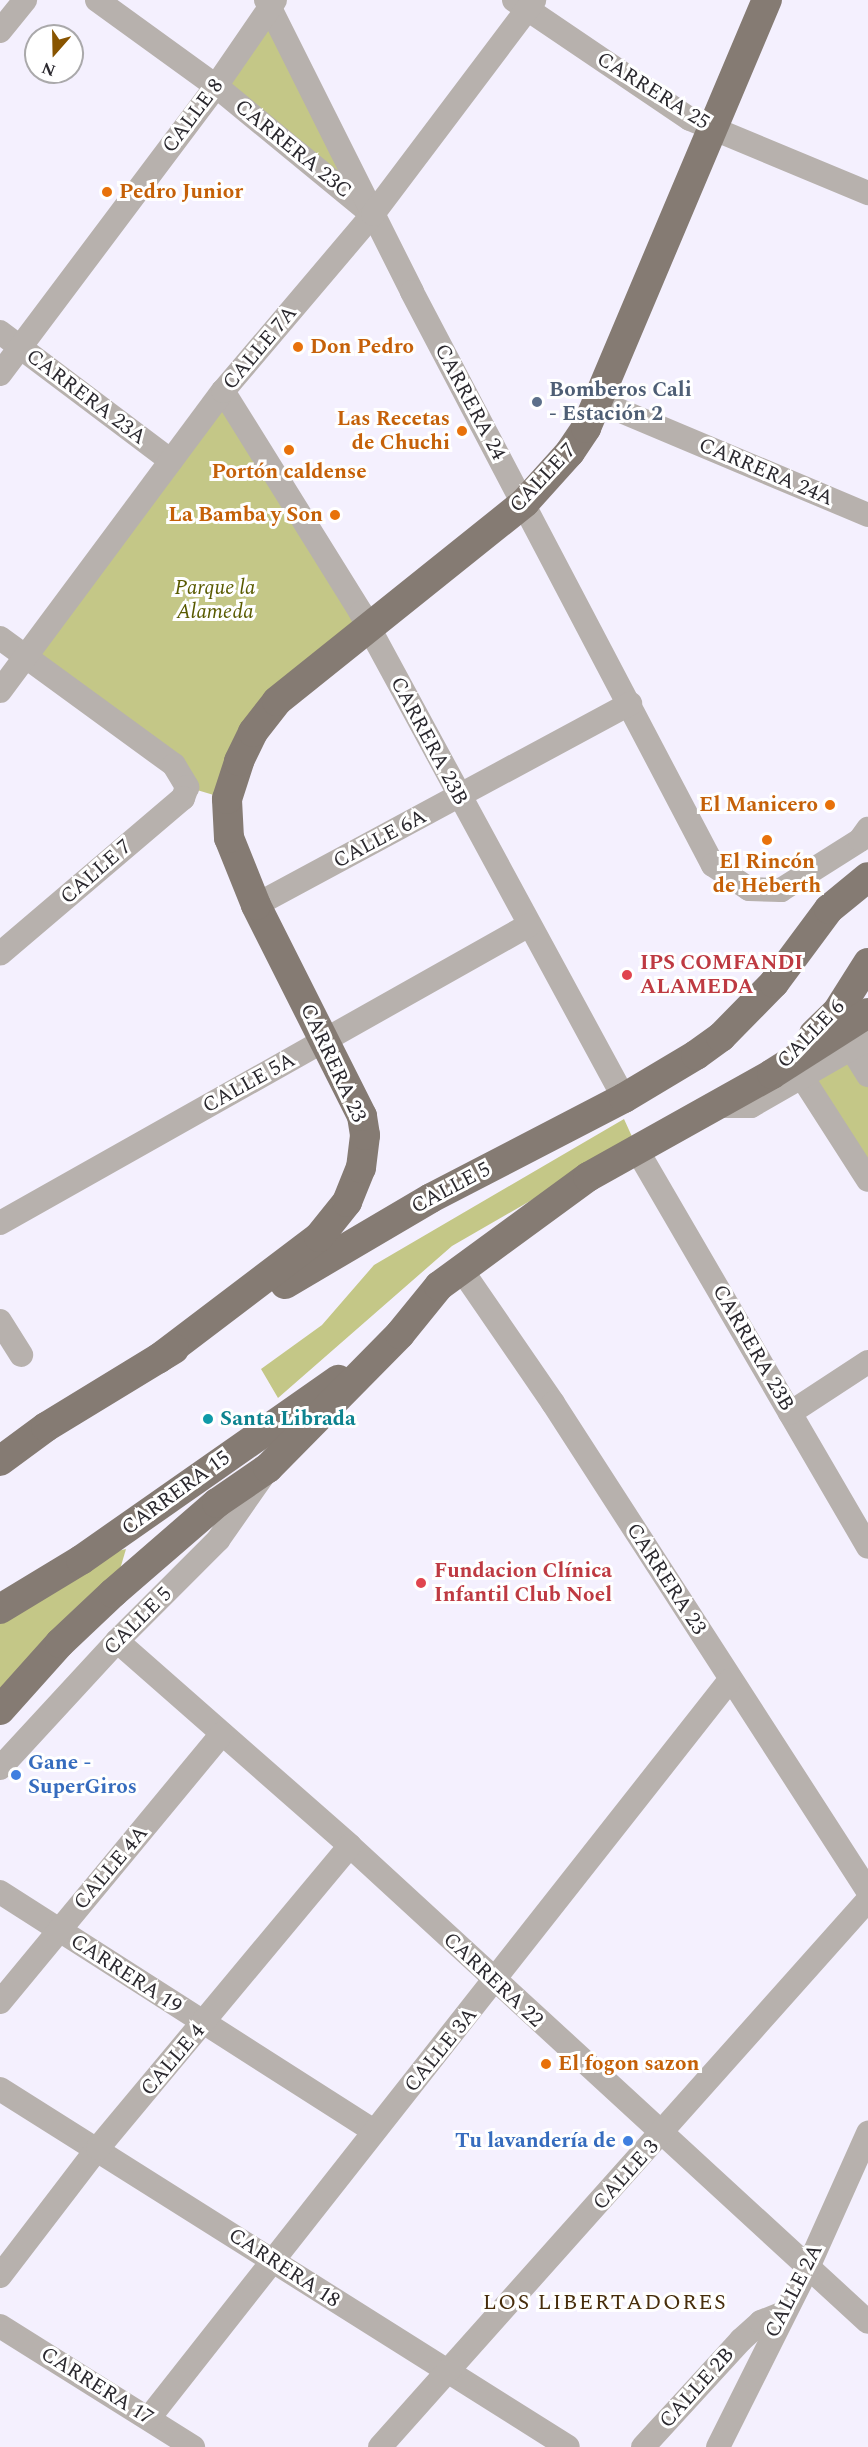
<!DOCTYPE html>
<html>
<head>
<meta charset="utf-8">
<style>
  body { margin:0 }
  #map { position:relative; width:868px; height:2447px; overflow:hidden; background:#f4f0fe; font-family:Spectral,serif }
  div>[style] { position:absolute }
  .green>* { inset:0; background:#c4c787 }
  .minor>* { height:24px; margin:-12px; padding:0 12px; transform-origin:12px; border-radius:12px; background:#b7b1ad }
  .major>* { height:30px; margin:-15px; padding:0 15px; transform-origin:15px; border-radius:15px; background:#857b73 }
  .dots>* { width:16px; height:16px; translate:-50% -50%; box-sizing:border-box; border:3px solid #fff; border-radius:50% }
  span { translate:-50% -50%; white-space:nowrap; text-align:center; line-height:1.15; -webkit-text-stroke:6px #fff; paint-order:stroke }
  .street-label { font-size:21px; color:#2a282e }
  .food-label { font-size:21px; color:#c56008; font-weight:700 }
  .left { translate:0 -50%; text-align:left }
  .right { translate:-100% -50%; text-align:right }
  .service-label { font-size:21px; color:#4e5e75; font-weight:700 }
  .park-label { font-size:21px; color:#595a00; font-style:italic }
  .health-label { font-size:21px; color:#be3a42; font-weight:700 }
  .culture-label { font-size:21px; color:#0d838f; font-weight:700 }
  .shop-label { font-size:21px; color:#366cbe; font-weight:700 }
  .neighbourhood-label { font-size:22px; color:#472d0c; letter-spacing:1.5px }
  .north { position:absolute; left:24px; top:24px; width:60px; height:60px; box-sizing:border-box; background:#fff; border:2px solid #aaa9ab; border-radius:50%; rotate:200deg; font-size:16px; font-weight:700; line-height:24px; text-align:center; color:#2a282e }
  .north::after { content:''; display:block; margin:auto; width:21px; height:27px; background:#885400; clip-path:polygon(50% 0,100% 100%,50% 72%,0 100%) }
</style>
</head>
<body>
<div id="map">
  <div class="green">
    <i style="clip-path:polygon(270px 8px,373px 214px,216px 86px)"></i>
    <i style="clip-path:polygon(223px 391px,361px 613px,277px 701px,227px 799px,187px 787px,26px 657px)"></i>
    <i style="clip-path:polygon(851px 1048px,868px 1075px,868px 1180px,808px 1088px)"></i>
    <i style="clip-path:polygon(624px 1119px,634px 1141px,452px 1246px,278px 1398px,261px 1369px,322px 1325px,374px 1265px)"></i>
    <i style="clip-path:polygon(126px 1549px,113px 1593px,0 1710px,0 1609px,81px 1560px)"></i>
  </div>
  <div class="minor">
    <i style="left:97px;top:0;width:147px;rotate:35.9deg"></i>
    <i style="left:216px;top:86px;width:194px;rotate:39.4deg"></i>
    <i style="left:266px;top:0;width:326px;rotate:63.4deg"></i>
    <i style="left:412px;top:292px;width:647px;rotate:62.29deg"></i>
    <i style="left:713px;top:865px;width:43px;rotate:33.7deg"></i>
    <i style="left:749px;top:889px;width:32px;rotate:2deg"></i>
    <i style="left:781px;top:890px;width:93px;rotate:-32.3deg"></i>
    <i style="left:860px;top:840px;width:14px;rotate:-54deg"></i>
    <i style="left:514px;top:0;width:212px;rotate:34.1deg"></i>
    <i style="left:690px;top:119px;width:193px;rotate:22.6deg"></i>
    <i style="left:0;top:31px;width:40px;rotate:-51deg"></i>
    <i style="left:0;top:332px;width:214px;rotate:37deg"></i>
    <i style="left:0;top:374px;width:360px;rotate:-53.1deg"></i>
    <i style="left:216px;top:86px;width:104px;rotate:-55.5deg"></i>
    <i style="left:223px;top:391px;width:261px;rotate:58.1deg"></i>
    <i style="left:361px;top:613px;width:552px;rotate:61.53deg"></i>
    <i style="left:597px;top:401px;width:294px;rotate:22.8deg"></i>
    <i style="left:0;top:638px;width:215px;rotate:36.1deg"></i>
    <i style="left:174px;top:765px;width:26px;rotate:59deg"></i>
    <i style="left:187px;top:787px;width:12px;rotate:110deg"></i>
    <i style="left:183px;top:798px;width:240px;rotate:139.6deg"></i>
    <i style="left:0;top:691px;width:374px;rotate:-53.4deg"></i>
    <i style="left:223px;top:391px;width:232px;rotate:-49.7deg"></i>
    <i style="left:373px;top:214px;width:268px;rotate:-53deg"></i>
    <i style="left:256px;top:905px;width:425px;rotate:-28.3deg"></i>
    <i style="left:851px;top:1048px;width:32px;rotate:58deg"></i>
    <i style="left:802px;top:1077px;width:122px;rotate:57.3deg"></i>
    <i style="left:714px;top:1106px;width:37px"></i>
    <i style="left:751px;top:1106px;width:135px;rotate:-29.8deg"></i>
    <i style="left:637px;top:1150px;width:459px;rotate:59.8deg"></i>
    <i style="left:0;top:1223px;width:607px;rotate:-29.39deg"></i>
    <i style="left:461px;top:1269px;width:163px;rotate:55.5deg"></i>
    <i style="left:553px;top:1403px;width:581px;rotate:57.16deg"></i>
    <i style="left:0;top:1321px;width:40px;rotate:58deg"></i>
    <i style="left:790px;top:1413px;width:93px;rotate:-33.2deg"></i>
    <i style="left:117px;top:1641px;width:310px;rotate:41.3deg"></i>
    <i style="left:350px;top:1846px;width:703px;rotate:42.58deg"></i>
    <i style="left:0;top:1768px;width:173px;rotate:-47.3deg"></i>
    <i style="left:117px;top:1641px;width:143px;rotate:-45deg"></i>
    <i style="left:218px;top:1540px;width:77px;rotate:-55.1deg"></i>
    <i style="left:0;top:1892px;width:444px;rotate:32.6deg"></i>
    <i style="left:0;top:2002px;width:348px;rotate:-50.4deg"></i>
    <i style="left:0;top:2089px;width:671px;rotate:32.22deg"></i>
    <i style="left:0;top:2276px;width:161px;rotate:-52.6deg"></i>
    <i style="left:98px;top:2148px;width:393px;rotate:-50.2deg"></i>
    <i style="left:0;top:2326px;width:228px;rotate:32.1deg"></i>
    <i style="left:149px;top:2418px;width:939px;rotate:-51.79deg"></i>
    <i style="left:380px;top:2447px;width:733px;rotate:-48.26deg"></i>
    <i style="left:643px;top:2447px;width:145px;rotate:-47.5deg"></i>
    <i style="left:741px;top:2340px;width:27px;rotate:-42deg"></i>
    <i style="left:761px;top:2322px;width:24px;rotate:-22deg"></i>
    <i style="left:718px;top:2447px;width:203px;rotate:-63.4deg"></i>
    <i style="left:809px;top:2265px;width:145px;rotate:-65.9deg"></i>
  </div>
  <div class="major">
    <i style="left:814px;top:1034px;width:32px;rotate:-44deg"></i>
    <i style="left:837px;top:1012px;width:58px;rotate:-57.7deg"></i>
    <i style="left:285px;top:1284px;width:169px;rotate:-30.5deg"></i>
    <i style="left:431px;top:1198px;width:217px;rotate:-27.4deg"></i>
    <i style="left:624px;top:1098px;width:84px;rotate:-30.8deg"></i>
    <i style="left:696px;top:1055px;width:31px;rotate:-36deg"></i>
    <i style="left:721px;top:1037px;width:76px;rotate:-45.5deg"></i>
    <i style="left:774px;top:983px;width:92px;rotate:-53.4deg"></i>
    <i style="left:829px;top:909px;width:50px;rotate:-39.4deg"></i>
    <i style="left:158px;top:1359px;width:202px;rotate:-37.2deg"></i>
    <i style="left:319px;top:1237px;width:45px;rotate:-51.3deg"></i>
    <i style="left:347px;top:1202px;width:37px;rotate:-68deg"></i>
    <i style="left:361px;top:1168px;width:33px;rotate:-83deg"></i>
    <i style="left:365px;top:1135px;width:19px;rotate:-99deg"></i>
    <i style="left:362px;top:1116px;width:236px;rotate:-116.7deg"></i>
    <i style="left:256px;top:905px;width:72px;rotate:-111.9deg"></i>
    <i style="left:229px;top:838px;width:39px;rotate:-93deg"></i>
    <i style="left:227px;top:799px;width:40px;rotate:-72deg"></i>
    <i style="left:239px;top:761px;width:32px;rotate:-64deg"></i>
    <i style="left:253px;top:732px;width:39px;rotate:-52deg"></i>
    <i style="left:277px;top:701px;width:318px;rotate:-38.7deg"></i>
    <i style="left:525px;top:502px;width:67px;rotate:-48deg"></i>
    <i style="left:570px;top:452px;width:29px;rotate:-56deg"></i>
    <i style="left:586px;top:428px;width:465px;rotate:-67.1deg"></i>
    <i style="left:0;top:1461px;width:57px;rotate:-36.5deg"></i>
    <i style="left:46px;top:1427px;width:150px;rotate:-31.4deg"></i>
    <i style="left:0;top:1609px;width:95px;rotate:-31.2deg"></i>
    <i style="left:81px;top:1560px;width:314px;rotate:-35deg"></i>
    <i style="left:0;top:1710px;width:90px;rotate:-48.2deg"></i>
    <i style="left:60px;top:1643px;width:73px;rotate:-43.3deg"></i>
    <i style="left:113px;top:1593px;width:138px;rotate:-40.9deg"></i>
    <i style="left:217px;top:1503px;width:62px;rotate:-34.5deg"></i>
    <i style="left:268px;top:1468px;width:188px;rotate:-45.4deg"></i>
    <i style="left:400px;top:1334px;width:62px;rotate:-50.9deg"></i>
    <i style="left:439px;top:1286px;width:185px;rotate:-36.2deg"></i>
    <i style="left:588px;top:1177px;width:211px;rotate:-29.2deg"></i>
    <i style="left:772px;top:1074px;width:114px;rotate:-32.4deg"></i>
  </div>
  <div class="dots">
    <i style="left:107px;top:192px;background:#e8710a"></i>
    <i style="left:298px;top:347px;background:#e8710a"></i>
    <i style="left:537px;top:402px;background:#5c6f8a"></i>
    <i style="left:462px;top:431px;background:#e8710a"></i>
    <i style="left:289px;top:450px;background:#e8710a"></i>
    <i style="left:335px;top:515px;background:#e8710a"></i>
    <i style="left:830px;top:805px;background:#e8710a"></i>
    <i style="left:767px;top:840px;background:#e8710a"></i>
    <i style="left:627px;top:975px;background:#e0444e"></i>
    <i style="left:208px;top:1419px;background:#0f9aa8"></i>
    <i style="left:421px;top:1583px;background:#e0444e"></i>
    <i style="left:16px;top:1775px;background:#3f7fe0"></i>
    <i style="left:546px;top:2064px;background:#e8710a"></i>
    <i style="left:628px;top:2141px;background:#3f7fe0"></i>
  </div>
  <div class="street-label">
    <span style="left:653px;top:91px;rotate:32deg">CARRERA 25</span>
    <span style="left:193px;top:116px;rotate:-53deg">CALLE 8</span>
    <span style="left:293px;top:149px;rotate:39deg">CARRERA 23C</span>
    <span style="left:260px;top:348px;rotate:-50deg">CALLE 7A</span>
    <span style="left:86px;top:397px;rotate:37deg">CARRERA 23A</span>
    <span style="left:470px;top:402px;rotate:62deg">CARRERA 24</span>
    <span style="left:766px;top:472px;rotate:23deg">CARRERA 24A</span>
    <span style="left:543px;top:478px;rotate:-47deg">CALLE 7</span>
    <span style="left:429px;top:741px;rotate:62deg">CARRERA 23B</span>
    <span style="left:380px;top:839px;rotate:-28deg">CALLE 6A</span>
    <span style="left:96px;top:872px;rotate:-41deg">CALLE 7</span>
    <span style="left:811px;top:1034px;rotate:-46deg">CALLE 6</span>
    <span style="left:333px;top:1063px;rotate:65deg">CARRERA 23</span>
    <span style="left:249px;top:1083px;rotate:-29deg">CALLE 5A</span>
    <span style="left:451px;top:1188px;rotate:-28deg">CALLE 5</span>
    <span style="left:753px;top:1348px;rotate:60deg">CARRERA 23B</span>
    <span style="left:176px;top:1493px;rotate:-36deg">CARRERA 15</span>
    <span style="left:666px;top:1579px;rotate:57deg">CARRERA 23</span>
    <span style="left:138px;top:1621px;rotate:-45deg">CALLE 5</span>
    <span style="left:111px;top:1868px;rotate:-50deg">CALLE 4A</span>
    <span style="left:126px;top:1974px;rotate:33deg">CARRERA 19</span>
    <span style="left:493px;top:1980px;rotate:43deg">CARRERA 22</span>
    <span style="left:441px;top:2050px;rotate:-51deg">CALLE 3A</span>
    <span style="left:173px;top:2060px;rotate:-50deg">CALLE 4</span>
    <span style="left:626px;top:2175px;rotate:-48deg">CALLE 3</span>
    <span style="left:284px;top:2268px;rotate:33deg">CARRERA 18</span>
    <span style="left:794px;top:2291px;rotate:-63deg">CALLE 2A</span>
    <span style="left:97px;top:2386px;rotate:32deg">CARRERA 17</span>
    <span style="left:697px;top:2388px;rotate:-48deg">CALLE 2B</span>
  </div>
  <div class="food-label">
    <span class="left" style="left:119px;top:192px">Pedro Junior</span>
    <span class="left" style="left:310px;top:347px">Don Pedro</span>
    <span class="right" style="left:450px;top:431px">Las Recetas<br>de Chuchi</span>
    <span style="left:289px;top:472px">Portón caldense</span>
    <span class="right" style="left:323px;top:515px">La Bamba y Son</span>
    <span class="right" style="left:818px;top:805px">El Manicero</span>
    <span style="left:767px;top:874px">El Rincón<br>de Heberth</span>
    <span class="left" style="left:558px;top:2064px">El fogon sazon</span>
  </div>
  <div class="service-label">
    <span class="left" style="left:549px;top:402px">Bomberos Cali<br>- Estación 2</span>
  </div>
  <div class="park-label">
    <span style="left:215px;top:600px">Parque la<br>Alameda</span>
  </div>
  <div class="health-label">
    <span class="left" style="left:640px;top:975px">IPS COMFANDI<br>ALAMEDA</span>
    <span class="left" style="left:434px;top:1583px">Fundacion Clínica<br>Infantil Club Noel</span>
  </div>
  <div class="culture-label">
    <span class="left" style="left:220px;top:1419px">Santa Librada</span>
  </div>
  <div class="shop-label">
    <span class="left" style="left:28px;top:1775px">Gane -<br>SuperGiros</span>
    <span class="right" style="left:616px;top:2141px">Tu lavandería de</span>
  </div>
  <div class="neighbourhood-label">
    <span style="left:605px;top:2303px">LOS LIBERTADORES</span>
  </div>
  <div class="north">N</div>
</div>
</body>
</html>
